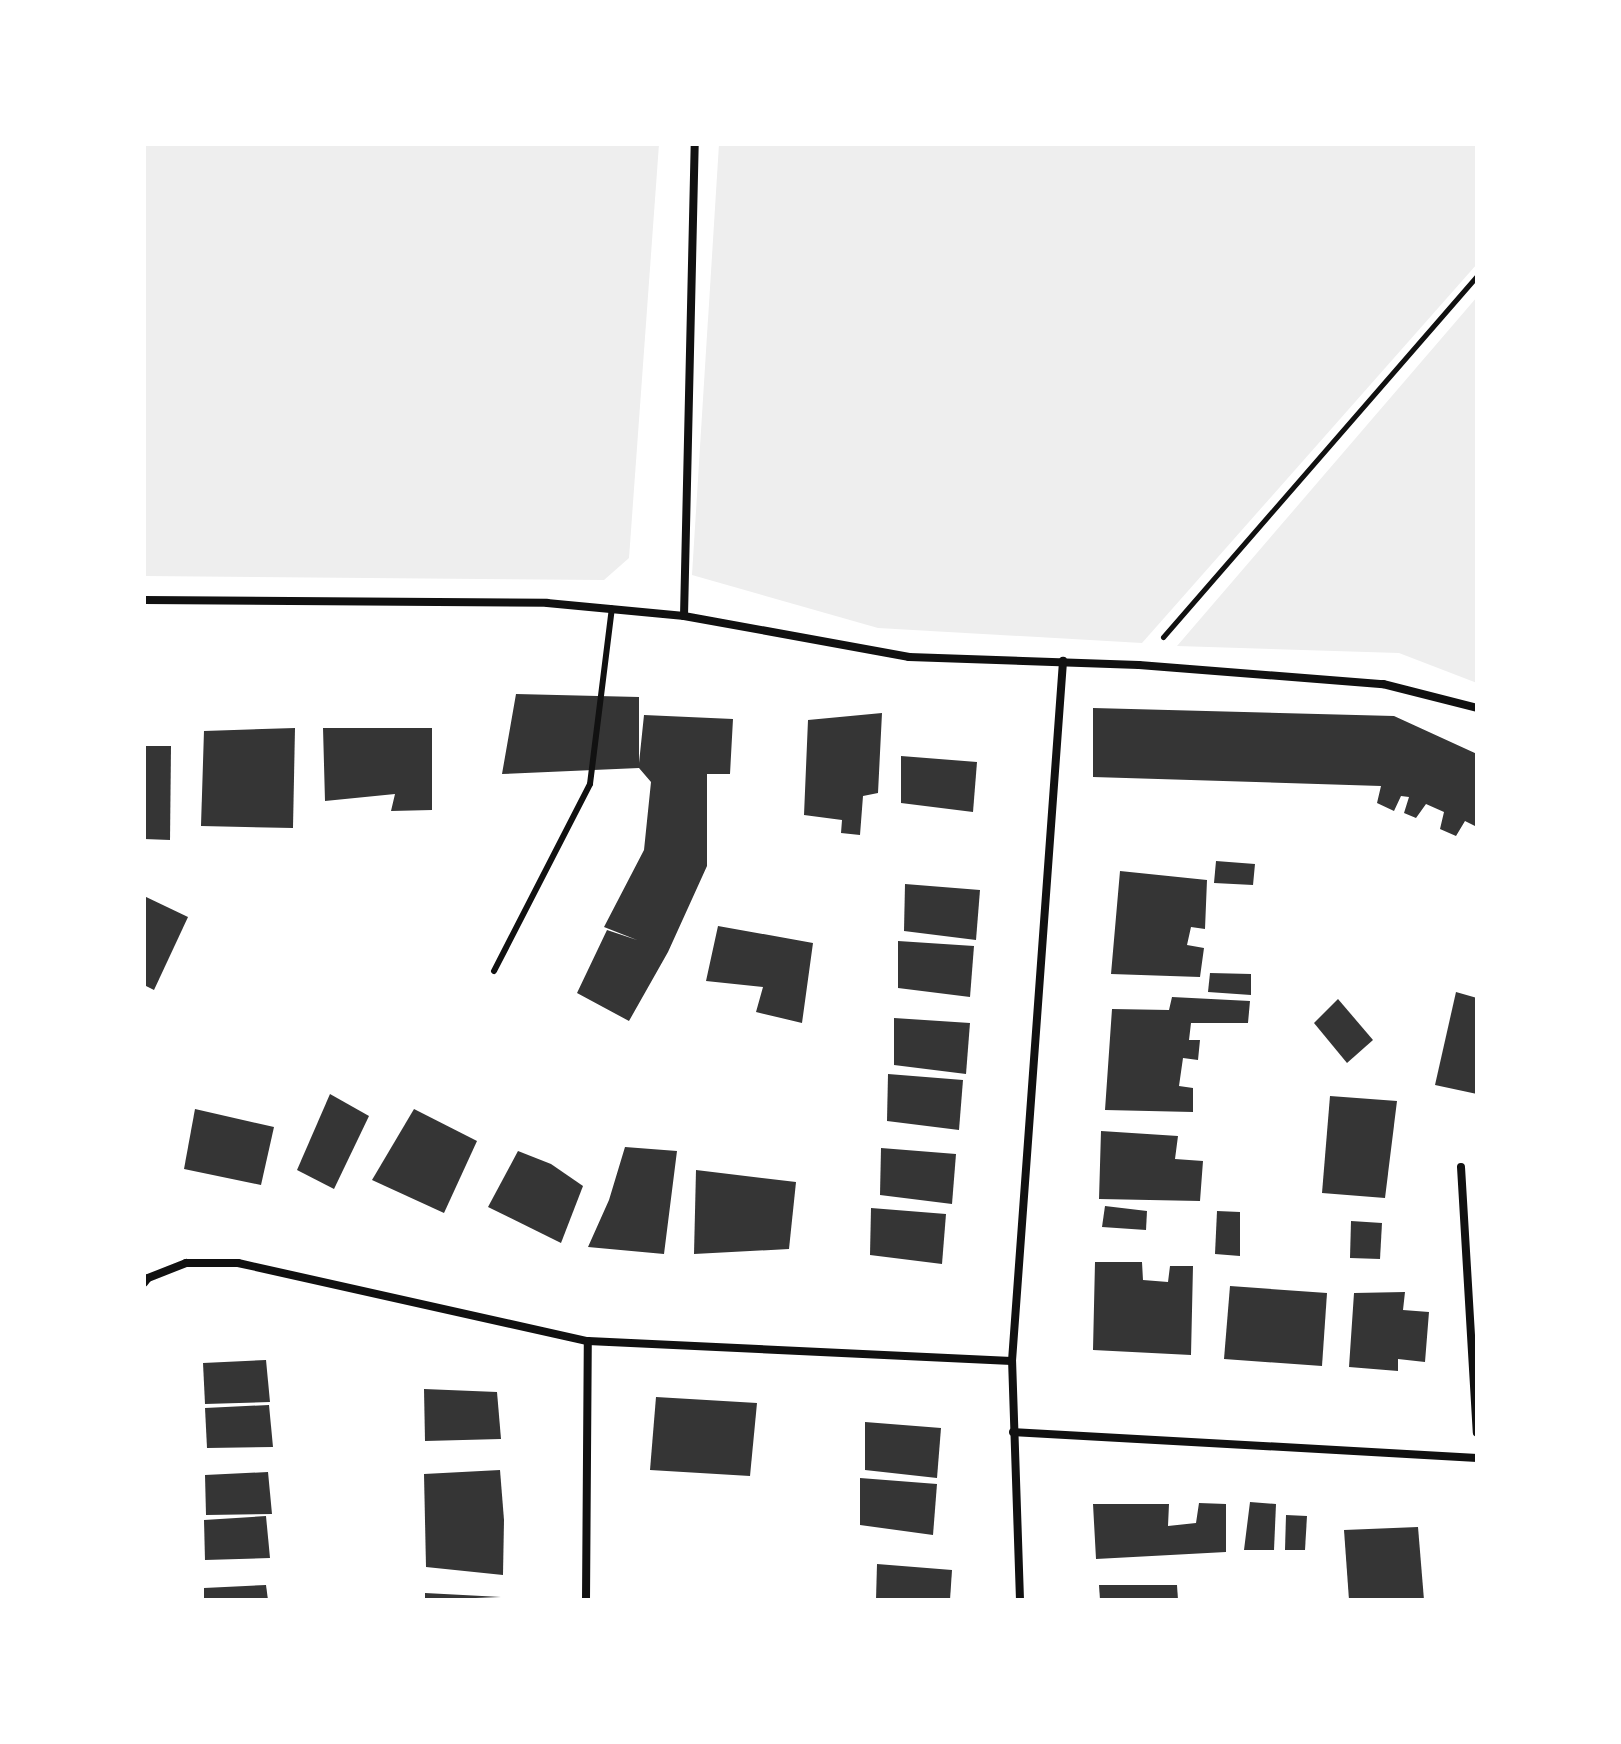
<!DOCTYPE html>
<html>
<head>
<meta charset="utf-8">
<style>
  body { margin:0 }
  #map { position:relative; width:1621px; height:1744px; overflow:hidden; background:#fff; font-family:Manrope,sans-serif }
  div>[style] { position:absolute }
  .green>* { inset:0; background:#eee }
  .building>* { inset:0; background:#353535 }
  .path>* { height:5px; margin:-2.5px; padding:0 2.5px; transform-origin:2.5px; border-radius:2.5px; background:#111 }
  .service>* { height:6px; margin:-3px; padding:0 3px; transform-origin:3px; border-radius:3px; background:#111 }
  .minor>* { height:8px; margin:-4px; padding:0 4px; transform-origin:4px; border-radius:4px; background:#111 }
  span { translate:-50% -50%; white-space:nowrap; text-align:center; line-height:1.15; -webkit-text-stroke:7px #fff; paint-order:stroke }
  .frame { position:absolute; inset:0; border:146px solid #fff; pointer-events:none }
</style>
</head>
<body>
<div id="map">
  <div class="green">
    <i style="clip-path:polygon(144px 144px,659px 144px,629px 558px,604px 580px,144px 576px)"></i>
    <i style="clip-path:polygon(719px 144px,1477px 144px,1477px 264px,1142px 643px,878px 628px,692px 575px)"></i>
    <i style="clip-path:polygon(1477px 297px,1477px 683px,1399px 653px,1177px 646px)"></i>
  </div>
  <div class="building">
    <i style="clip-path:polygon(516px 694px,639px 697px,639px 763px,644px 715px,733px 719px,730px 774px,707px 774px,707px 866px,668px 952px,629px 1021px,577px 993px,607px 930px,637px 940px,604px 927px,644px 850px,651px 782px,639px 768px,502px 774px)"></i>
    <i style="clip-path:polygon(1093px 708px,1394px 716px,1477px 754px,1477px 827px,1465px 821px,1456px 836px,1440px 829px,1444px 812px,1426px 804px,1416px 818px,1404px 813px,1409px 797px,1401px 796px,1394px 811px,1377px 803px,1381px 786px,1093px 777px)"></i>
    <i style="clip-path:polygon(882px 713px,878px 793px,863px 796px,860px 835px,841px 833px,842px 820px,804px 815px,808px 720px)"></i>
    <i style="clip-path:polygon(295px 728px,293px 828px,201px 826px,204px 731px)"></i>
    <i style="clip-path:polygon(323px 728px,432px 728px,432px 810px,391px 811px,395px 794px,325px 801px)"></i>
    <i style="clip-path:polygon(144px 746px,171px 746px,170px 840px,144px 839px)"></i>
    <i style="clip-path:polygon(901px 756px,977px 762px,973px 812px,901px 803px)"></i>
    <i style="clip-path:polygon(1216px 861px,1255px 864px,1253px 885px,1214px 883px)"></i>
    <i style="clip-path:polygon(1120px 871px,1207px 880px,1205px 929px,1191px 927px,1187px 945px,1204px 948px,1200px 977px,1111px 974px)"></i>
    <i style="clip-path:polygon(905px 884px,980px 890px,976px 940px,904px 931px)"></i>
    <i style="clip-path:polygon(144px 896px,188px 917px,154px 990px,144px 985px)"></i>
    <i style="clip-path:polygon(718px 926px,813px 943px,802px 1023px,756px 1012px,763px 987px,706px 981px)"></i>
    <i style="clip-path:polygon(898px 941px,974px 946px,970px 997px,898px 988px)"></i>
    <i style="clip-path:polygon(1210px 973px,1251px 974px,1251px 995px,1208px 992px)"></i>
    <i style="clip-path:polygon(1456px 992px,1477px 998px,1477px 1094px,1435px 1085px)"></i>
    <i style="clip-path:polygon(1172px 997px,1250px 1001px,1248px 1023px,1191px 1023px,1189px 1040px,1200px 1040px,1198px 1060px,1183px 1058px,1179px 1086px,1193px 1088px,1193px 1112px,1105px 1110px,1112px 1009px,1169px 1010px)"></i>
    <i style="clip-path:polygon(1338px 999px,1373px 1040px,1347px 1063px,1314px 1023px)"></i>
    <i style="clip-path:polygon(894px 1018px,970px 1023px,966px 1074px,894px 1065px)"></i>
    <i style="clip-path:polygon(888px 1074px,963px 1080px,959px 1130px,887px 1121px)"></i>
    <i style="clip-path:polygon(330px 1094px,369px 1116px,334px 1189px,297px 1170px)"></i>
    <i style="clip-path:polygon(1330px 1096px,1397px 1101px,1385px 1198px,1322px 1193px)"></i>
    <i style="clip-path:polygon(195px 1109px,274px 1127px,261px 1185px,184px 1169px)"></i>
    <i style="clip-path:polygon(414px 1109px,477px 1141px,444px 1213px,372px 1180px)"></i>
    <i style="clip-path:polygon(1101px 1131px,1178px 1136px,1175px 1159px,1203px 1161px,1200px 1201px,1099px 1199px)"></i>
    <i style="clip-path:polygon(625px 1147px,677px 1151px,664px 1254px,588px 1247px,609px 1200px)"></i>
    <i style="clip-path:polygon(881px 1148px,956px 1154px,952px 1204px,880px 1195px)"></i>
    <i style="clip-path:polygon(518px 1151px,551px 1164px,583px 1186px,561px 1243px,488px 1207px)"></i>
    <i style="clip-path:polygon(696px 1170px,796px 1182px,789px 1249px,694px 1254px)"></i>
    <i style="clip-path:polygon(1105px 1206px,1147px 1211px,1146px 1230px,1102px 1227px)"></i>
    <i style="clip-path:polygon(871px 1208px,946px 1214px,942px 1264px,870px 1255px)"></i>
    <i style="clip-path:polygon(1217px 1211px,1240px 1212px,1240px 1256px,1215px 1254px)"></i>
    <i style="clip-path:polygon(1351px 1221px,1382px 1223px,1380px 1259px,1350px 1258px)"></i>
    <i style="clip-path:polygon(1095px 1262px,1142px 1262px,1143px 1280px,1168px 1282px,1170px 1266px,1193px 1266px,1191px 1355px,1093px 1350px)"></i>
    <i style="clip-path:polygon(1230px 1286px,1327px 1293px,1322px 1366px,1224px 1359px)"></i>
    <i style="clip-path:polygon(1405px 1292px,1403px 1310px,1429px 1312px,1425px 1362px,1398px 1359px,1398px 1371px,1349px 1367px,1354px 1293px)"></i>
    <i style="clip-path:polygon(266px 1360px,270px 1402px,205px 1404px,203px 1363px)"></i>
    <i style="clip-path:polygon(424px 1389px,497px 1392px,501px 1439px,425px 1441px)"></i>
    <i style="clip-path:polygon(656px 1397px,757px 1403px,750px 1476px,650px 1470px)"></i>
    <i style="clip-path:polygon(269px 1405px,273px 1447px,207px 1448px,205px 1408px)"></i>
    <i style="clip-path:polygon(865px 1422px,941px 1428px,937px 1478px,865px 1470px)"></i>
    <i style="clip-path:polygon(500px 1470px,504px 1520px,503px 1575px,426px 1567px,424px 1474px)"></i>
    <i style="clip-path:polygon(268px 1472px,272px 1514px,206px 1515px,205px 1475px)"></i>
    <i style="clip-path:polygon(860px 1478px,937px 1484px,933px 1535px,860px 1525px)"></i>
    <i style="clip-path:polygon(1250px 1502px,1276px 1504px,1274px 1550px,1244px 1550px)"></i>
    <i style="clip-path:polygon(1199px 1503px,1226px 1504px,1226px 1552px,1096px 1559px,1093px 1504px,1169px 1504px,1168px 1526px,1196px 1523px)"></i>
    <i style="clip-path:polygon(1286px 1515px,1307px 1516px,1305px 1550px,1285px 1550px)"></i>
    <i style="clip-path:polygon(266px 1516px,270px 1558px,205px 1560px,204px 1520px)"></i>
    <i style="clip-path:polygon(1418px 1527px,1424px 1600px,1349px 1600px,1344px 1530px)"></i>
    <i style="clip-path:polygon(877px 1564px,952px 1570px,950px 1600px,876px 1600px)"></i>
    <i style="clip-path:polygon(266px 1585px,268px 1600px,204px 1600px,204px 1588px)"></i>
    <i style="clip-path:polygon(1099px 1585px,1177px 1585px,1178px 1600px,1100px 1600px)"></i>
    <i style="clip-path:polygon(425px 1593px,501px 1597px,425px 1600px)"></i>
  </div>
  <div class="path">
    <i style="left:1163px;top:637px;width:478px;rotate:-49deg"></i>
  </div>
  <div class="service">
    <i style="left:494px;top:971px;width:210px;rotate:-62.8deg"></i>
    <i style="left:590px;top:784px;width:177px;rotate:-82.9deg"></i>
  </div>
  <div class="minor">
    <i style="left:144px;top:600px;width:403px;rotate:0.4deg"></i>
    <i style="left:547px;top:603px;width:138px;rotate:5.4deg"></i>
    <i style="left:684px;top:616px;width:229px;rotate:10.3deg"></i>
    <i style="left:909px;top:657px;width:230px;rotate:2deg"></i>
    <i style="left:1139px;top:665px;width:245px;rotate:4.5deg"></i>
    <i style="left:1383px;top:684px;width:97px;rotate:14.3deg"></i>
    <i style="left:684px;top:616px;width:472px;rotate:-88.7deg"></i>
    <i style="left:1461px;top:1167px;width:266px;rotate:86.6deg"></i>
    <i style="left:144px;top:1283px;width:6px;rotate:-51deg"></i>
    <i style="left:148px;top:1278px;width:41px;rotate:-21.5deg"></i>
    <i style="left:186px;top:1263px;width:52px"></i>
    <i style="left:238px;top:1263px;width:359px;rotate:12.6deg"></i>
    <i style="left:588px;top:1341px;width:424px;rotate:2.7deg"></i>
    <i style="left:1013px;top:1432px;width:465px;rotate:3.2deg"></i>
    <i style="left:586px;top:1600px;width:259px;rotate:-89.6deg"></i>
    <i style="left:1020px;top:1600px;width:239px;rotate:-91.9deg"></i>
    <i style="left:1012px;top:1361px;width:702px;rotate:-85.83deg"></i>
  </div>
  <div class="frame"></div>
</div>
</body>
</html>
